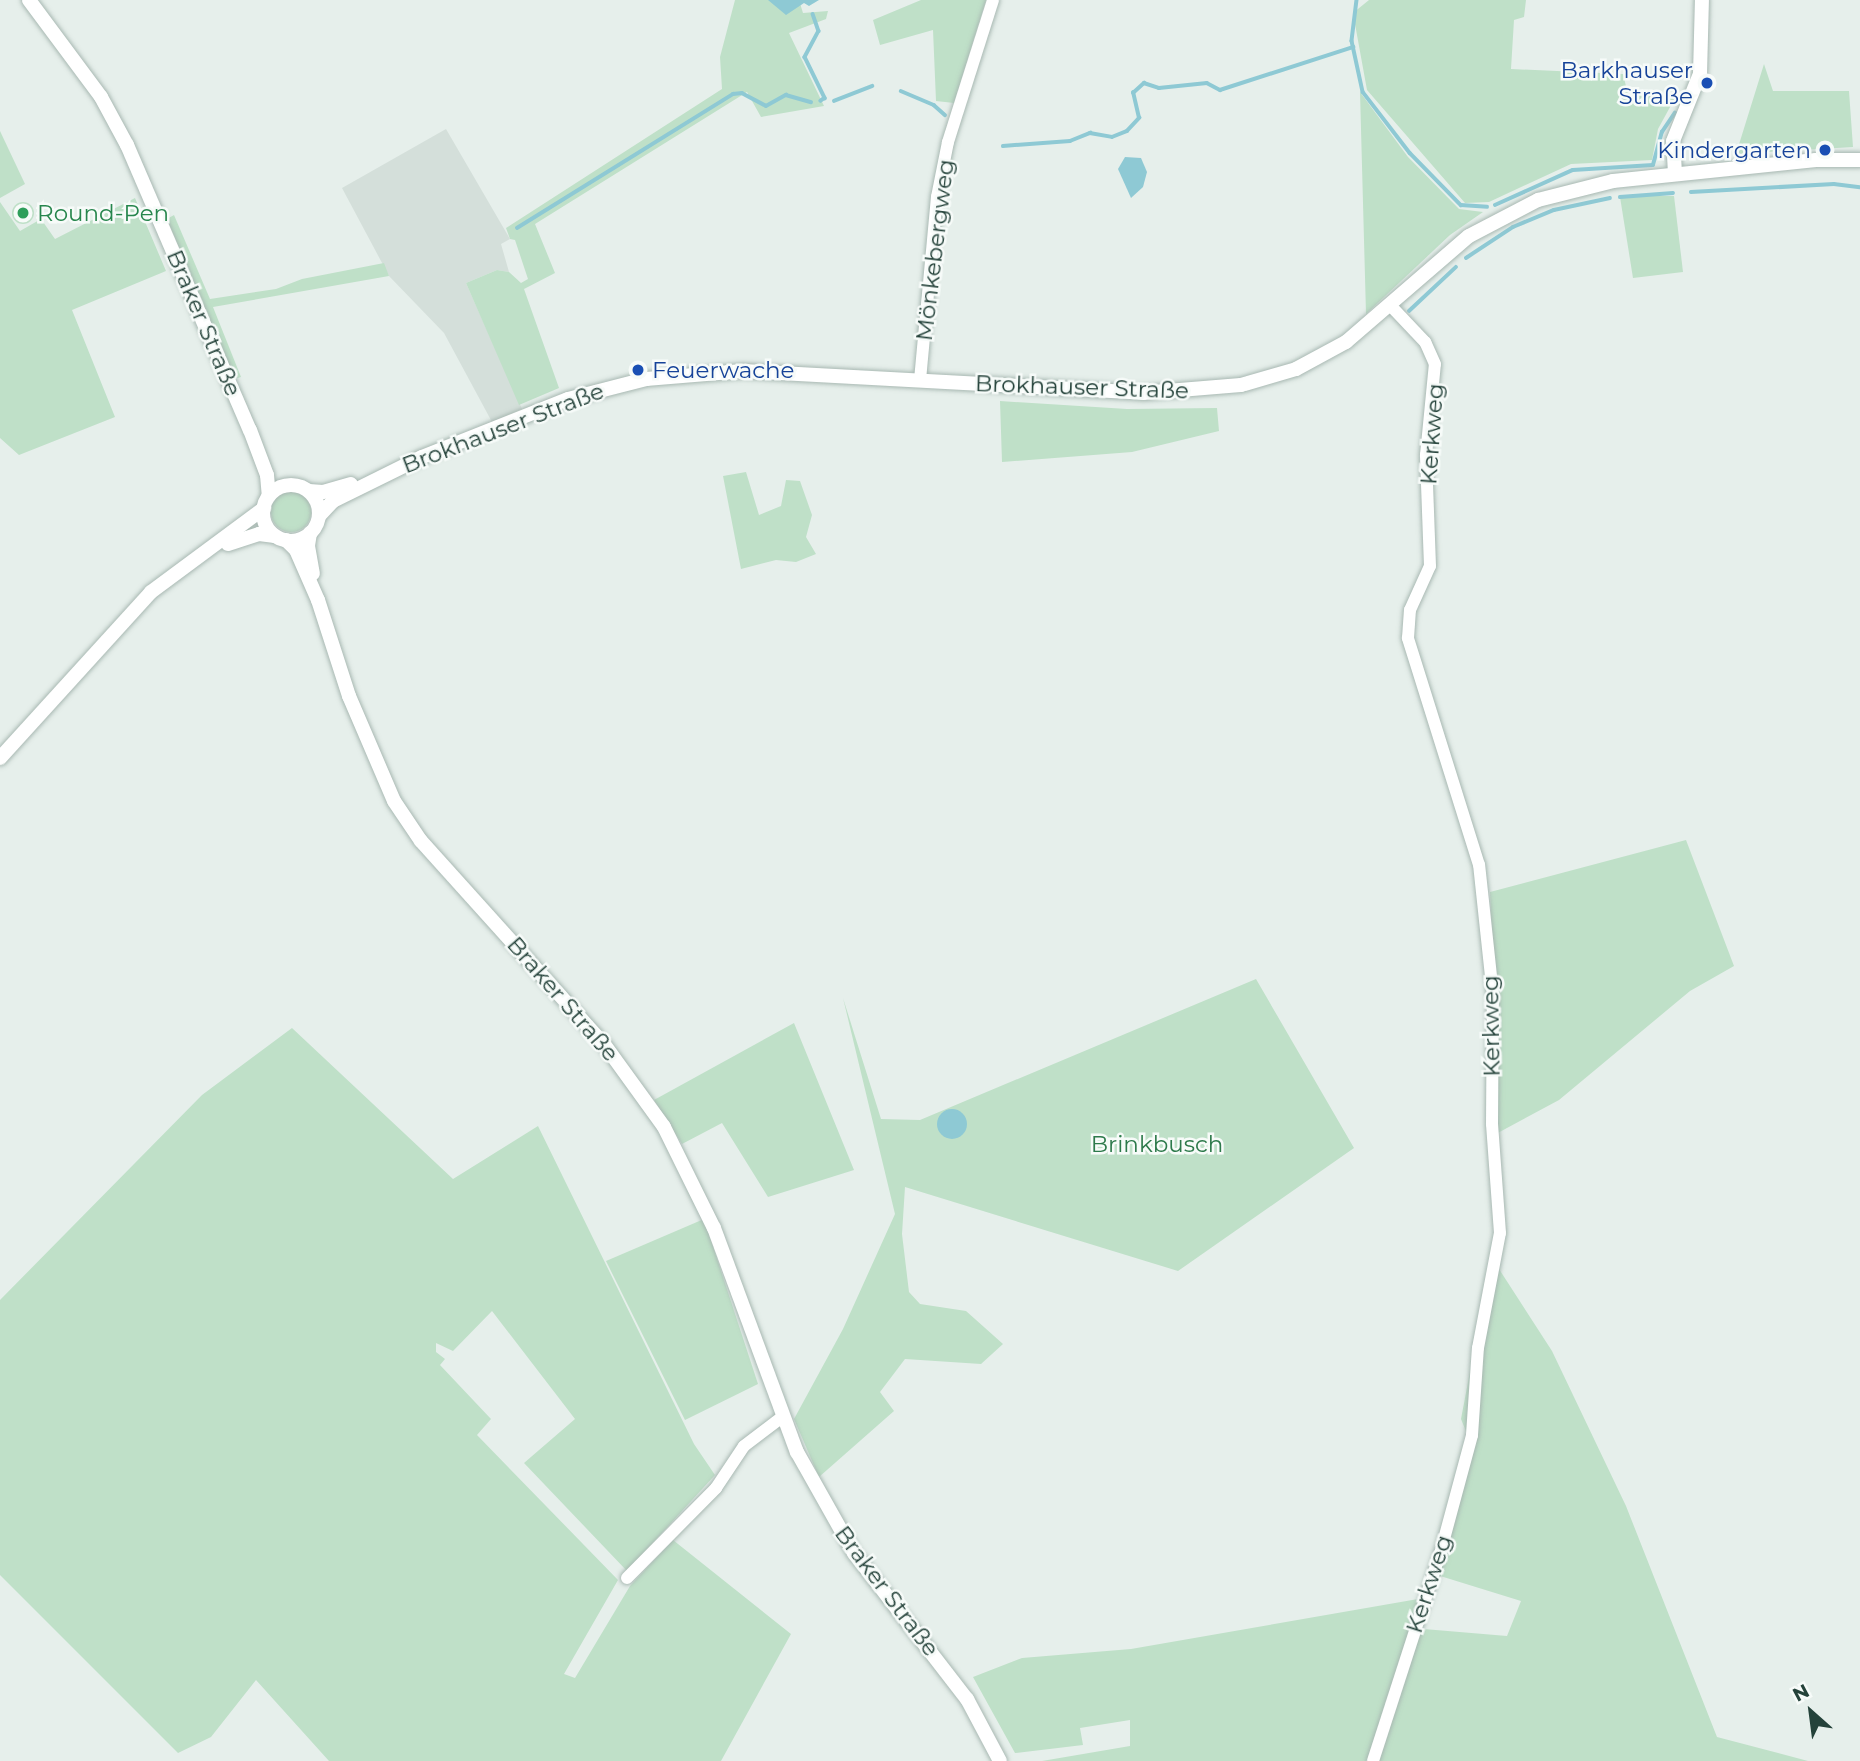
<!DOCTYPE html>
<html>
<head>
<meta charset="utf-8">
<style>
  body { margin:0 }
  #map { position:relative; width:1860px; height:1761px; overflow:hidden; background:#e6efeb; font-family:Montserrat,sans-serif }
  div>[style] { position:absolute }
  .built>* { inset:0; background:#d4dfda }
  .green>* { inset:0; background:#bfe0c8 }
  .round { border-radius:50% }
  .water>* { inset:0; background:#8ec9d4 }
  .stream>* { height:3.5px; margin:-1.75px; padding:0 1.75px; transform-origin:1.75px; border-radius:1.75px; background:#8ec9d4 }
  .roads { filter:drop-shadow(0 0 2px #a8b8b2) drop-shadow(0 0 2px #a8b8b2) }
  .minor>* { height:12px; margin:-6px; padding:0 6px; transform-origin:6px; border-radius:6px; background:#fff }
  .tertiary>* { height:14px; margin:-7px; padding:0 7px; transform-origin:7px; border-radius:7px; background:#fff }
  .tertiary>.ring { margin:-7px; padding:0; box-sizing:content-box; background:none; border:14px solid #fff; border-radius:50% }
  .dots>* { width:19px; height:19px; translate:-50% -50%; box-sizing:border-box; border:4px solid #f7fbf9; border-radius:50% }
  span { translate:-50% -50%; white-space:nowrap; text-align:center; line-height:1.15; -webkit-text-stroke:5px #f7fbf9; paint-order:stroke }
  .transit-label { font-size:23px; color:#164399 }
  .right { translate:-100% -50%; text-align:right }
  .left { translate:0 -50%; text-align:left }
  .leisure-label { font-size:23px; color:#27864d }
  .street-label { font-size:23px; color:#24423a }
  .park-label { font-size:23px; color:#2d7a4b }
  .north { position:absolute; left:1776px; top:1677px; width:70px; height:70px; -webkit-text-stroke:5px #f7fbf9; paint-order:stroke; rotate:332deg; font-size:19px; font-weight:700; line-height:28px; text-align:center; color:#24423a }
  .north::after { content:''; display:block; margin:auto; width:24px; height:32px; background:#24423a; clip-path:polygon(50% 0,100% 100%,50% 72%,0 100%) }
</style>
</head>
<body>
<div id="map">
  <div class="built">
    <i style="clip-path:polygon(446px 129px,510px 239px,501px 244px,509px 272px,497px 270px,466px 283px,522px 409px,492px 422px,444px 333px,389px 276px,342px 188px)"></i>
  </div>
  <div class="green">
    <i style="clip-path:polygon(735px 0,799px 0,803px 13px,828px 11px,826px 19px,789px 33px,824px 106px,761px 117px,747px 92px,535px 224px,555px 273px,524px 289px,559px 388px,519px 405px,466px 283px,497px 270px,509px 272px,521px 283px,528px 279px,515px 240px,510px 239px,506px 228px,722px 89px,720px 57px)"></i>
    <i style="clip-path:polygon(921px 0,986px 0,954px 103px,936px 101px,933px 30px,880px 45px,873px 20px)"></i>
    <i style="clip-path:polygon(1369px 0,1526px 0,1524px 17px,1514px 20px,1511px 69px,1623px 74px,1628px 94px,1675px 98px,1658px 129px,1652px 160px,1571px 164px,1489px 202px,1465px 203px,1367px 90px,1353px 13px)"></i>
    <i style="clip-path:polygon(1764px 64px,1773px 91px,1849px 91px,1853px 147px,1736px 154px)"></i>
    <i style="clip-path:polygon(1360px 92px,1408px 157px,1459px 209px,1483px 212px,1450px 235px,1366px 314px)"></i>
    <i style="clip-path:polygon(0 131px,25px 184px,0 198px)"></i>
    <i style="clip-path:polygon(1630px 196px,1674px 196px,1683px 272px,1633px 278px,1620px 197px)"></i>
    <i style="clip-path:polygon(135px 198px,166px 271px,72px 310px,115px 417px,19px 455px,0 438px,0 202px,20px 231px,41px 219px,55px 239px)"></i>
    <i class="round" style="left:12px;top:202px;width:22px;height:22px"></i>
    <i style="clip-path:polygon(174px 215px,210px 299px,276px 289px,302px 279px,384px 263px,389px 276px,213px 307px,241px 377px,235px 379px,167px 219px)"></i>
    <i style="clip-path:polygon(1000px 401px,1127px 409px,1217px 408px,1219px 431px,1132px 452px,1002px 462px)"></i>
    <i style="clip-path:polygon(746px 472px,759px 515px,781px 506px,786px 480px,800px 481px,812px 515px,806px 537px,816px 554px,796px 562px,776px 560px,741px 569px,723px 476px)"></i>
    <i class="round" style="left:271px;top:492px;width:40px;height:40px"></i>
    <i style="clip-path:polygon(1686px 840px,1734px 966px,1690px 991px,1559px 1100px,1494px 1135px,1483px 938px,1492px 938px,1490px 892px)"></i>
    <i style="clip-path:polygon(1256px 979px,1354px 1148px,1178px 1271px,905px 1187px,902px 1234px,909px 1292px,920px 1304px,966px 1311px,1003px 1344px,981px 1364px,905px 1359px,880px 1392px,894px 1411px,819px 1477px,794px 1419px,843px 1329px,895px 1214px,843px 998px,881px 1119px,920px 1120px)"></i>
    <i style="clip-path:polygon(794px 1023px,854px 1170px,768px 1197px,722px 1123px,682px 1144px,654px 1100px)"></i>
    <i style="clip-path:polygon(292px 1028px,453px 1179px,538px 1126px,694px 1444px,715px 1475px,627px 1571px,524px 1463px,575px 1419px,492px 1311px,453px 1351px,436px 1343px,436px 1352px,445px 1359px,440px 1365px,491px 1419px,477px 1435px,618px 1580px,564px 1674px,575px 1678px,630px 1586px,673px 1540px,791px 1634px,721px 1761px,329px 1761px,256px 1680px,211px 1737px,178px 1753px,0 1575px,0 1300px,202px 1095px)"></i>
    <i style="clip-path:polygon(704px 1219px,758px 1384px,685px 1420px,606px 1261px)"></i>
    <i style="clip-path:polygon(1499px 1269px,1552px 1351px,1626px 1506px,1717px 1737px,1808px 1761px,1042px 1761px,1130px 1746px,1130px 1720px,1080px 1728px,1083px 1745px,1015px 1753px,973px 1677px,1022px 1658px,1131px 1649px,1418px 1599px,1412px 1628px,1507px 1636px,1521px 1601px,1437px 1575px,1474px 1451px,1461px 1419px,1483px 1303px)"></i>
  </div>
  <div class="water">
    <i style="clip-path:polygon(768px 0,819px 0,809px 6px,804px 3px,786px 15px)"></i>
    <i style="clip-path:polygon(1125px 157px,1141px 158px,1147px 172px,1143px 187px,1131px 198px,1118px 169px)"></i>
    <i class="round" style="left:937px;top:1109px;width:30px;height:30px"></i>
  </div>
  <div class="stream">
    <i style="left:1357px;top:0;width:41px;rotate:97deg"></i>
    <i style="left:1352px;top:41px;width:52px;rotate:77.8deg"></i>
    <i style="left:1363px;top:92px;width:77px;rotate:52.4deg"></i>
    <i style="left:1410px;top:153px;width:73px;rotate:45.6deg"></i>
    <i style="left:1461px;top:205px;width:26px;rotate:4deg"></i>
    <i style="left:813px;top:14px;width:18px;rotate:71deg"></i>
    <i style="left:819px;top:31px;width:30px;rotate:118deg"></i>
    <i style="left:805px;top:57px;width:46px;rotate:64deg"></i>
    <i style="left:825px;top:98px;width:5px;rotate:143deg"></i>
    <i style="left:901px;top:91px;width:36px;rotate:23deg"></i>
    <i style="left:934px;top:105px;width:15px;rotate:42deg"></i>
    <i style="left:834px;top:101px;width:41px;rotate:-21.5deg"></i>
    <i style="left:1003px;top:146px;width:67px;rotate:-4.3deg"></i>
    <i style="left:1070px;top:141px;width:22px;rotate:-22deg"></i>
    <i style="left:1090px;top:133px;width:22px;rotate:10deg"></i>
    <i style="left:1112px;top:137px;width:16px;rotate:-22deg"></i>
    <i style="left:1127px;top:131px;width:18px;rotate:-47deg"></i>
    <i style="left:1139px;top:118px;width:26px;rotate:-103deg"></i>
    <i style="left:1133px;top:93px;width:15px;rotate:-42deg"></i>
    <i style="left:1144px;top:83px;width:16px;rotate:18deg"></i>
    <i style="left:1159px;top:88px;width:48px;rotate:-5.9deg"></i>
    <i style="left:1207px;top:83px;width:15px;rotate:28deg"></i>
    <i style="left:1220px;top:90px;width:140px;rotate:-17.9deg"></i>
    <i style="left:1691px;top:192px;width:143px;rotate:-3.2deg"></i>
    <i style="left:1834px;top:184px;width:26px;rotate:7deg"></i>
    <i style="left:1620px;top:197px;width:53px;rotate:-4.3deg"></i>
    <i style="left:1495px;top:205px;width:85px;rotate:-24.2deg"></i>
    <i style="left:1573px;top:170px;width:80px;rotate:-3.6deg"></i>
    <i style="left:1653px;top:165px;width:34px;rotate:-75deg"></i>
    <i style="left:1662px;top:132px;width:23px;rotate:-56deg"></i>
    <i style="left:517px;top:228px;width:254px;rotate:-31.8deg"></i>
    <i style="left:733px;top:94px;width:9px;rotate:-6deg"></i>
    <i style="left:742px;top:93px;width:27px;rotate:28deg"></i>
    <i style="left:766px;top:106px;width:23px;rotate:-29deg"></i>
    <i style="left:786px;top:95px;width:26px;rotate:16deg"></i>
    <i style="left:1466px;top:258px;width:56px;rotate:-33.4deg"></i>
    <i style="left:1513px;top:227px;width:44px;rotate:-22.5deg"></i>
    <i style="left:1554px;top:210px;width:57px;rotate:-12.1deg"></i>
    <i style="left:1409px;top:311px;width:64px;rotate:-43.1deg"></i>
  </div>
  <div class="roads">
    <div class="minor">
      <i style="left:920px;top:380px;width:184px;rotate:-84.7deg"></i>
      <i style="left:937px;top:197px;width:56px;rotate:-78.7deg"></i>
      <i style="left:948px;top:142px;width:149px;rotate:-72.4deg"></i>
      <i style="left:627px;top:1578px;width:127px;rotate:-45.3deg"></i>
      <i style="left:716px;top:1488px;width:50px;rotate:-56.3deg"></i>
      <i style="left:744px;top:1446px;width:48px;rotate:-37.3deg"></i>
      <i style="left:1373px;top:1761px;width:218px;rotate:-72.1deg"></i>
      <i style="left:1440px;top:1554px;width:123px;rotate:-74.9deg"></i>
      <i style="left:1472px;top:1435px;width:87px;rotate:-86.1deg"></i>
      <i style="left:1478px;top:1348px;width:117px;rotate:-79.2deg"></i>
      <i style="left:1500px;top:1233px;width:109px;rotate:-94.2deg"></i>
      <i style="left:1492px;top:1124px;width:129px;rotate:-89.6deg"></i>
      <i style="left:1493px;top:995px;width:131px;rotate:-96.1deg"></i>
      <i style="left:1479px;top:865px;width:238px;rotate:-107.4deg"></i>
      <i style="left:1408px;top:638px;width:28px;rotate:-86deg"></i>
      <i style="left:1410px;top:610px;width:48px;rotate:-65.6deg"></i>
      <i style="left:1430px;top:566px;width:111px;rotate:-92.1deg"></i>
      <i style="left:1426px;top:455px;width:91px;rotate:-84.4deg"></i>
      <i style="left:1435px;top:364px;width:24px;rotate:-114deg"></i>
      <i style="left:1425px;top:342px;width:50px;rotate:-133.4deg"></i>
    </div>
    <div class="tertiary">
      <i style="left:29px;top:0;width:121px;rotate:53.4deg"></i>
      <i style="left:101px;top:97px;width:55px;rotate:61.6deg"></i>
      <i style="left:127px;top:145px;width:310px;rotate:66.7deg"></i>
      <i style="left:250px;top:430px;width:48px;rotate:69.3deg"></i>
      <i style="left:267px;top:475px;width:21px;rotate:85deg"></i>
      <i style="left:1675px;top:174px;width:33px;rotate:-93deg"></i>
      <i style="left:1673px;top:141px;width:72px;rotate:-68.1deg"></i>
      <i style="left:1700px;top:74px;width:74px;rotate:-88.5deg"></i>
      <i class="ring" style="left:263px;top:485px;width:42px;height:42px"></i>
      <i style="left:309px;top:491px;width:14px;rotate:4deg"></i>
      <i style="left:323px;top:492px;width:29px;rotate:-16deg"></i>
      <i style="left:319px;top:516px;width:21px;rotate:-47deg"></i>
      <i style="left:333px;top:501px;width:99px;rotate:-26.3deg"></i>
      <i style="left:422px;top:457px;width:157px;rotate:-21.7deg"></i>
      <i style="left:568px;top:399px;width:81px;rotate:-14.4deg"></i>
      <i style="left:646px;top:379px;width:97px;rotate:-4.7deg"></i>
      <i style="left:743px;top:371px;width:401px;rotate:3.1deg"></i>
      <i style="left:1143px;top:393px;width:98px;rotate:-4.7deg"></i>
      <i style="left:1241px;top:385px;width:57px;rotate:-16.2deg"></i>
      <i style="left:1296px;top:369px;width:57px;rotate:-28.4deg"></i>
      <i style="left:1346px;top:342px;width:162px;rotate:-40.8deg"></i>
      <i style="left:1469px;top:236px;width:78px;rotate:-27.6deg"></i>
      <i style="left:1538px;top:200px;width:77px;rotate:-14.2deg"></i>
      <i style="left:1613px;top:181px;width:204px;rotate:-5.9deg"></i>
      <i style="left:1816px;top:160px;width:44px"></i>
      <i style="left:310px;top:533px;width:13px;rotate:99deg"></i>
      <i style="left:308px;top:546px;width:28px;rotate:80deg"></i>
      <i style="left:286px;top:540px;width:14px;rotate:45deg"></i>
      <i style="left:296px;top:550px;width:55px;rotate:66.3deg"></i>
      <i style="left:318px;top:600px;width:101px;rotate:72.1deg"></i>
      <i style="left:349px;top:696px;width:114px;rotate:66.8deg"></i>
      <i style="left:394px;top:801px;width:48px;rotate:56deg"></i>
      <i style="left:421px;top:841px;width:273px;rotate:48deg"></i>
      <i style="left:604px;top:1044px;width:102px;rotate:54.1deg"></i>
      <i style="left:664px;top:1127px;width:113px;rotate:63.7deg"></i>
      <i style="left:714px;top:1228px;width:239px;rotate:69.7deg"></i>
      <i style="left:797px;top:1452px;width:116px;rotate:60.6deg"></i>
      <i style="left:854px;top:1553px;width:185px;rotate:52.3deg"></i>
      <i style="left:967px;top:1699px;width:70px;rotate:62deg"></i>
      <i style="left:228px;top:544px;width:33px;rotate:-18deg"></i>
      <i style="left:259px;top:534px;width:16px;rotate:7deg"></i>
      <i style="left:0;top:758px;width:224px;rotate:-47.7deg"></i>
      <i style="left:151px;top:592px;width:141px;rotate:-36.6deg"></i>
    </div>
  </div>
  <div class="dots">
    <i style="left:1707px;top:83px;background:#1a4fb4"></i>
    <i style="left:1825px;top:150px;background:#1a4fb4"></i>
    <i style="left:23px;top:213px;background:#2e9e5b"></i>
    <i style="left:638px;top:370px;background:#1a4fb4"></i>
  </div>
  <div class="transit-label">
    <span class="right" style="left:1693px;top:83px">Barkhauser<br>Straße</span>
    <span class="right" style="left:1811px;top:150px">Kindergarten</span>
    <span class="left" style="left:652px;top:370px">Feuerwache</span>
  </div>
  <div class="leisure-label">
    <span class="left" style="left:37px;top:213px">Round-Pen</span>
  </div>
  <div class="street-label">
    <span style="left:935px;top:250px;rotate:-83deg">Mönkebergweg</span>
    <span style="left:204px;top:323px;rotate:67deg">Braker Straße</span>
    <span style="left:1082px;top:387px;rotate:2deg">Brokhauser Straße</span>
    <span style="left:503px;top:428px;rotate:-21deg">Brokhauser Straße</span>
    <span style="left:1432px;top:434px;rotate:-86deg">Kerkweg</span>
    <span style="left:563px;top:999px;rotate:49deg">Braker Straße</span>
    <span style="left:1491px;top:1026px;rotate:-91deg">Kerkweg</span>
    <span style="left:1429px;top:1584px;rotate:-72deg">Kerkweg</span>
    <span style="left:887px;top:1591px;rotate:53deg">Braker Straße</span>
  </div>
  <div class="park-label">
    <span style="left:1157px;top:1144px">Brinkbusch</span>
  </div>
  <div class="north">N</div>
</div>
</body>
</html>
